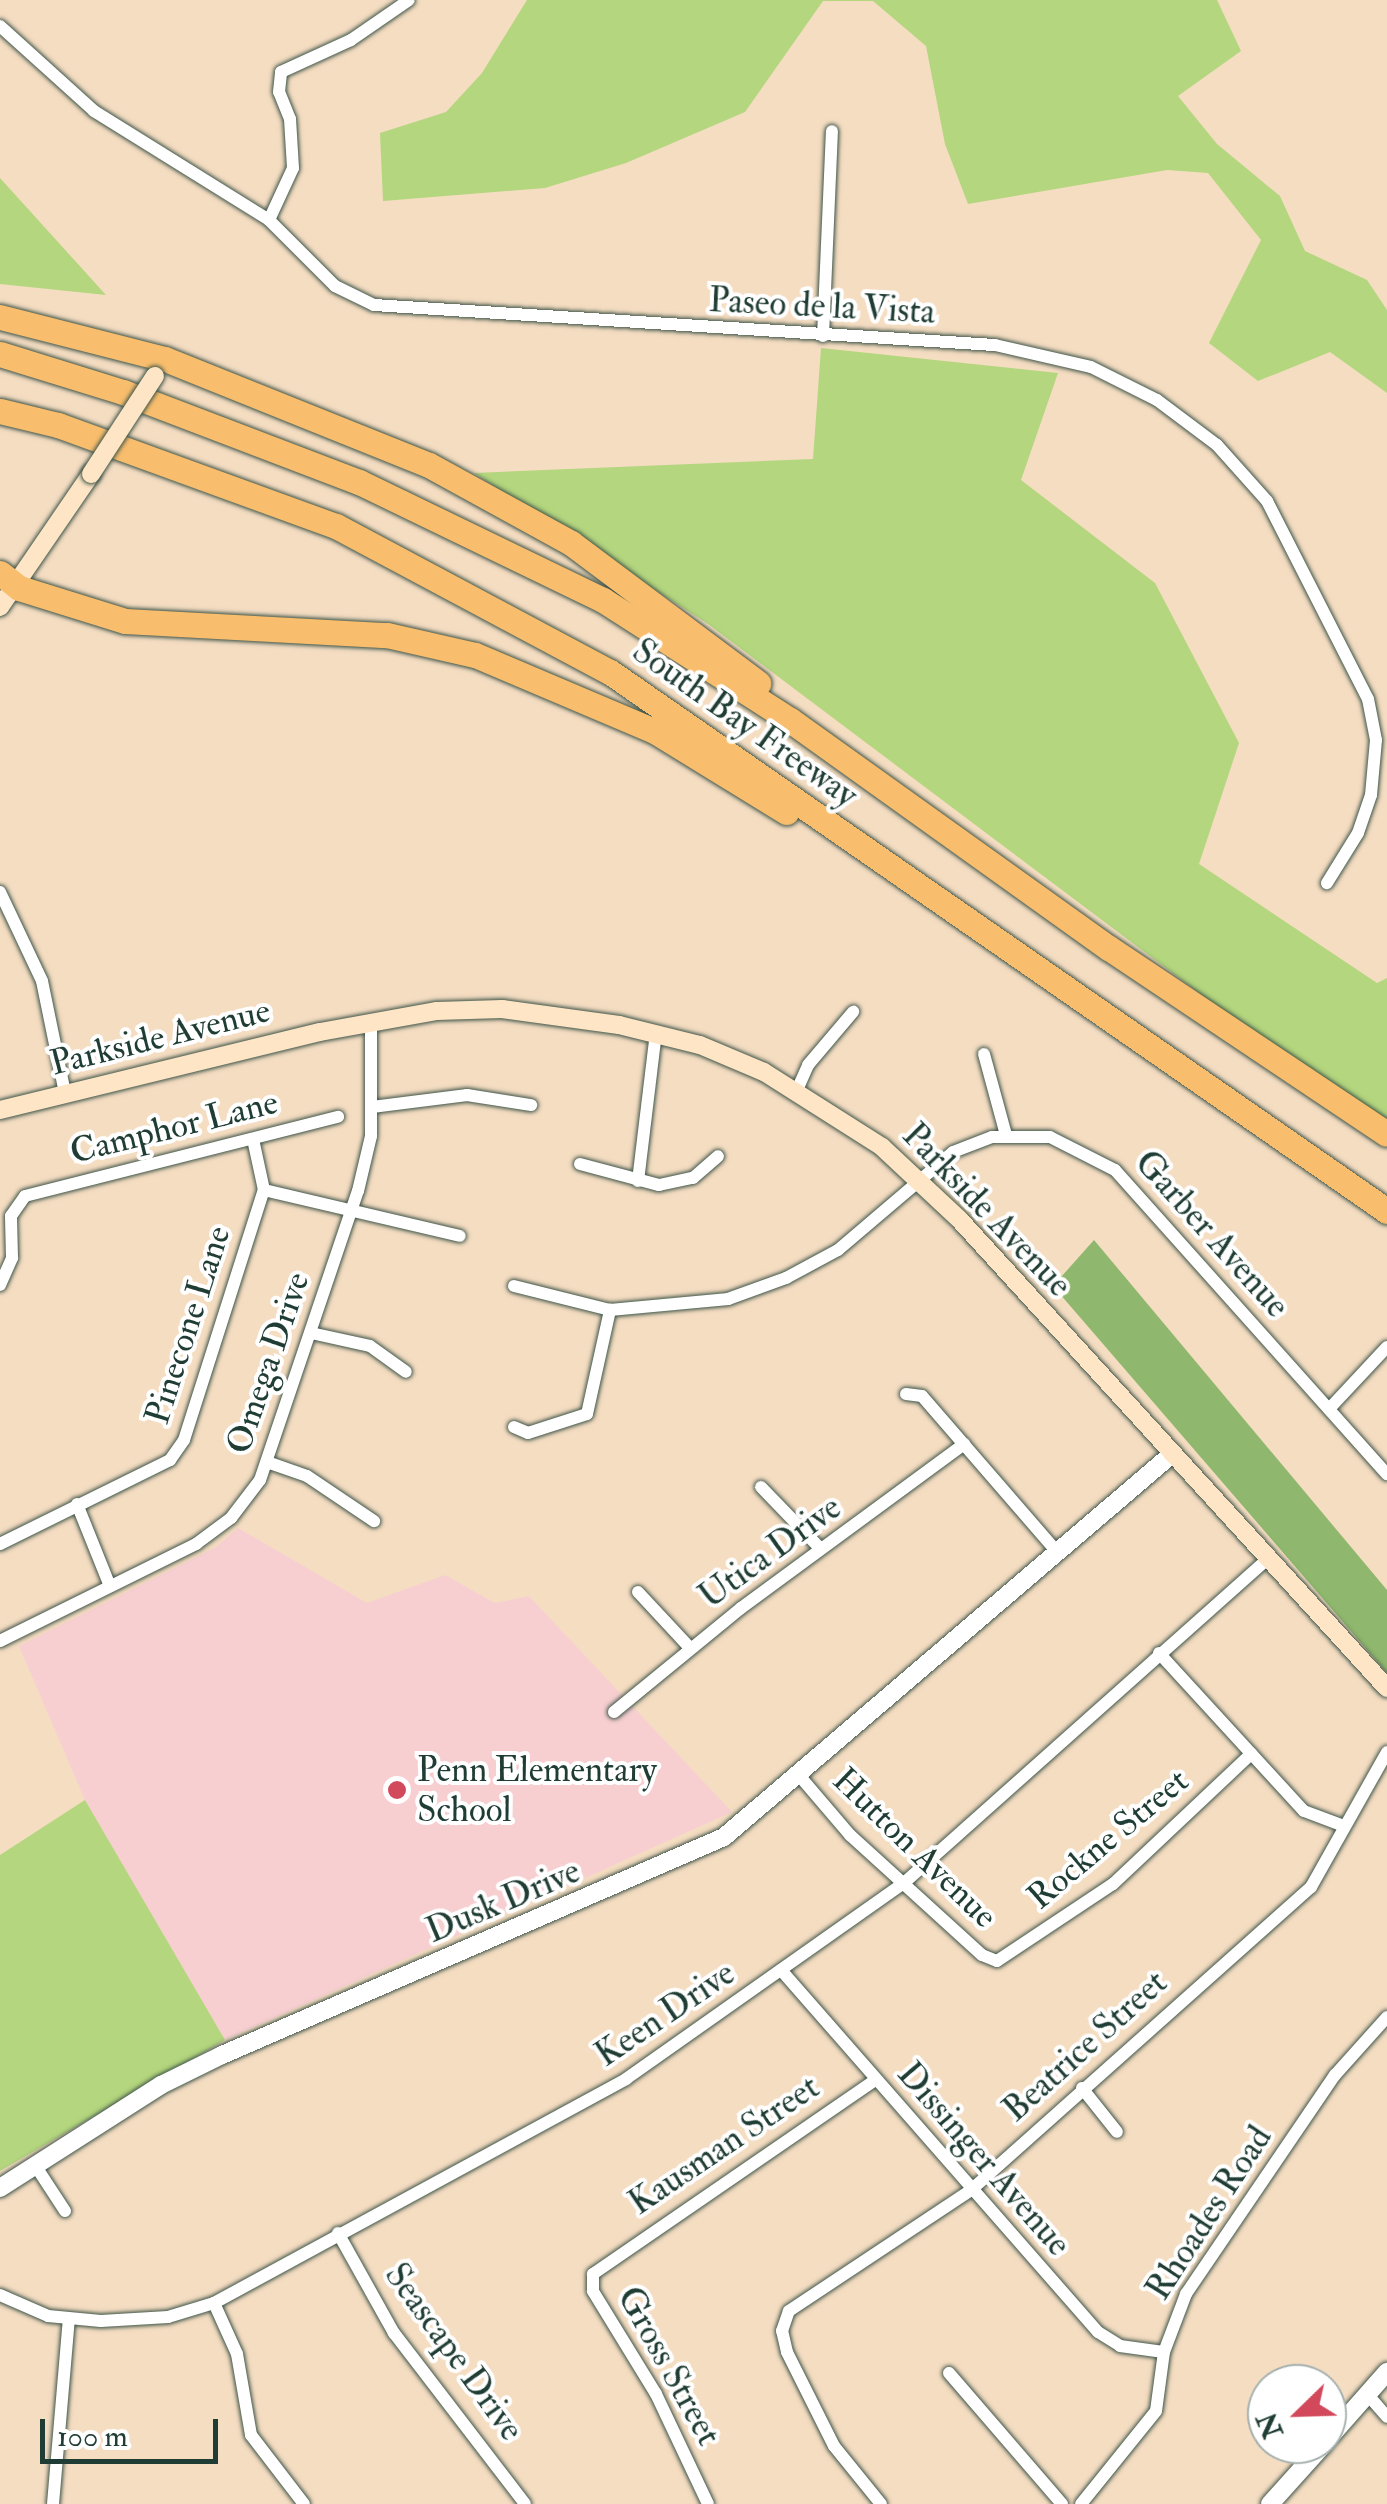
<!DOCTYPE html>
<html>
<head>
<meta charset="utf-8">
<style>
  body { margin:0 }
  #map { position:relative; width:1387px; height:2504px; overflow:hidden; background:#f5ddc2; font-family:"IM FELL Double Pica",serif }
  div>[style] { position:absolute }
  .built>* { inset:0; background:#f7cfd1 }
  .green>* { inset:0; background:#b4d67e }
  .forest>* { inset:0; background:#8fb76d }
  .roads { filter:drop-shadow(0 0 2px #3f5549) drop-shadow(0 0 2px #3f5549) }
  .minor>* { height:12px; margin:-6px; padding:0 6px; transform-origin:6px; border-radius:6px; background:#fff }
  .tertiary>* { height:18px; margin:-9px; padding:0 9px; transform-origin:9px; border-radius:9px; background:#fff }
  .secondary>* { height:18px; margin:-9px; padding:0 9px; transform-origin:9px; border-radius:9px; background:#fde5c5 }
  .motorway>* { height:25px; margin:-12.5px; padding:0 12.5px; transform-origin:12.5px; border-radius:12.5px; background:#f9be6d }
  .bridges { filter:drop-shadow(0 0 2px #3f5549) drop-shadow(0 0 2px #3f5549) }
  .secondary-bridge>* { height:18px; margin:-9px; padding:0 9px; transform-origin:9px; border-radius:9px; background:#fde5c5 }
  .dots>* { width:28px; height:28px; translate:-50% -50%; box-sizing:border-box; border:5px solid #fff; border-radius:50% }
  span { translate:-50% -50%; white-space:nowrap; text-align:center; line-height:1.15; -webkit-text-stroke:8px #fff; paint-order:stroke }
  .street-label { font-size:35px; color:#1f3d34 }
  .poi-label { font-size:35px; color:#1f3d34 }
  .left { translate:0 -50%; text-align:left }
  .north { position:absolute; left:1247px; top:2364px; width:100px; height:100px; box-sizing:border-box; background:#fff; border:2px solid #a5b1ae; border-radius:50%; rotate:247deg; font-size:28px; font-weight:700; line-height:40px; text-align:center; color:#1f3d34 }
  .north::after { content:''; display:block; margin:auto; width:35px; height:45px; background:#d1495b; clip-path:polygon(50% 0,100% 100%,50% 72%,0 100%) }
  .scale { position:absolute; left:40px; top:2419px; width:178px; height:45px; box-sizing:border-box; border:5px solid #1f3d34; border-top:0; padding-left:12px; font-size:30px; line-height:35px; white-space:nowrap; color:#1f3d34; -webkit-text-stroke:8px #fff; paint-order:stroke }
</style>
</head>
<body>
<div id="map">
  <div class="built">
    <i style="clip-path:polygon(238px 1528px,367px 1603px,445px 1575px,495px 1603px,529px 1596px,732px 1812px,225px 2040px,85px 1800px,19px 1646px,216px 1547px)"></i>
  </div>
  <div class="green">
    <i style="clip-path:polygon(527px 0,1217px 0,1241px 51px,1178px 96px,1217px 144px,1280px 196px,1305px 251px,1367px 280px,1387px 310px,1387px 393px,1330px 352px,1258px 381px,1209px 343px,1261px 240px,1208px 173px,1167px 170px,968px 204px,945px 144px,926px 46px,873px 1px,823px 1px,745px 112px,626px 163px,545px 188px,383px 201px,380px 133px,446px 112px,482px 73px)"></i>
    <i style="clip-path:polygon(0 178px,106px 295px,0 284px)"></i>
    <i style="clip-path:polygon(821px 348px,1058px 373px,1021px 480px,1155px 583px,1239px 743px,1199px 864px,1377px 983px,1387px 978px,1387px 1125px,1287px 1059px,708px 624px,474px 473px,813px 459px)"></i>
    <i style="clip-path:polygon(85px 1800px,225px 2040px,0 2171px,0 1855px)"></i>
  </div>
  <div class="forest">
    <i style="clip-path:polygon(1094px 1240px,1387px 1590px,1387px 1673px,1053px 1286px)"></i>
  </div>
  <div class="roads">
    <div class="minor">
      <i style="left:0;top:26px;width:127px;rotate:42.1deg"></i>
      <i style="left:94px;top:111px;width:206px;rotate:31.9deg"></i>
      <i style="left:269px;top:220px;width:93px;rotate:45deg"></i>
      <i style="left:335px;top:286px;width:43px;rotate:26deg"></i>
      <i style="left:374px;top:305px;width:622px;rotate:3.69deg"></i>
      <i style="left:995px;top:345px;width:98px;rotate:12.9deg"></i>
      <i style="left:1091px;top:367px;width:74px;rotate:26.6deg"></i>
      <i style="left:1157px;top:400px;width:75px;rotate:36.9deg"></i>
      <i style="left:1217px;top:445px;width:75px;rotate:48.2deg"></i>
      <i style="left:1267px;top:501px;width:222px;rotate:63deg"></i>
      <i style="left:1368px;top:699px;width:42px;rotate:79deg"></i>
      <i style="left:1376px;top:740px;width:55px;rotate:95.2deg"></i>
      <i style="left:1371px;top:795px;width:40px;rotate:108.9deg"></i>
      <i style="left:1358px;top:833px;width:59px;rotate:121.8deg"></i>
      <i style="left:269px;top:220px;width:57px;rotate:-65.2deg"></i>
      <i style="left:293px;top:168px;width:49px;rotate:-93.5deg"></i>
      <i style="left:290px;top:119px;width:29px;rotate:-112deg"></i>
      <i style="left:279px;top:92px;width:20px;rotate:-84deg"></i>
      <i style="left:281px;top:72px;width:77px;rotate:-24.6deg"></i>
      <i style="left:351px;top:40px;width:70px;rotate:-34.6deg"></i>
      <i style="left:823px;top:336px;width:205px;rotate:-87.5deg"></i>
      <i style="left:0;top:892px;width:98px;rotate:64.7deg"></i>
      <i style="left:42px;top:981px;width:114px;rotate:78.4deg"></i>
      <i style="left:984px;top:1054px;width:84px;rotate:74.8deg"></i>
      <i style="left:797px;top:1090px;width:27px;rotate:-66deg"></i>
      <i style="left:808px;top:1065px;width:70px;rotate:-49.7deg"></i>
      <i style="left:372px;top:1107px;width:96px;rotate:-7.2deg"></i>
      <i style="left:467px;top:1095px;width:65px;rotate:8.9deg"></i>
      <i style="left:580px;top:1164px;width:82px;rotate:14.9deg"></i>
      <i style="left:659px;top:1185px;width:35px;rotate:-12deg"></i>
      <i style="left:693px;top:1178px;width:33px;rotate:-41deg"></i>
      <i style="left:638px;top:1181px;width:150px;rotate:-83.1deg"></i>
      <i style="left:264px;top:1190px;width:201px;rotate:13.2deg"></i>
      <i style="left:0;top:1285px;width:30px;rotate:-66deg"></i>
      <i style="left:12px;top:1258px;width:42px;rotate:-91.4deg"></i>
      <i style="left:11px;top:1216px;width:24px;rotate:-55deg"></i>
      <i style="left:25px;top:1196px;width:323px;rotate:-14.2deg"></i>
      <i style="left:514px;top:1286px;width:99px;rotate:14deg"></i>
      <i style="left:610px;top:1310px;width:119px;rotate:-5.3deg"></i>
      <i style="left:728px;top:1299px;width:62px;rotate:-19.9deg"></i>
      <i style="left:786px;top:1278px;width:59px;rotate:-28.3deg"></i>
      <i style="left:838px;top:1250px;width:151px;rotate:-40.4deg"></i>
      <i style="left:953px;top:1152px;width:42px;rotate:-21deg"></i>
      <i style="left:992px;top:1137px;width:58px"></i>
      <i style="left:1050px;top:1137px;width:73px;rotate:26.9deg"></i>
      <i style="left:1115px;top:1170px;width:408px;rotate:48.2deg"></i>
      <i style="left:311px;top:1333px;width:60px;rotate:12.4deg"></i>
      <i style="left:370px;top:1346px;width:44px;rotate:35.8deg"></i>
      <i style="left:906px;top:1394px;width:16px;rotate:7deg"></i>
      <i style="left:922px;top:1396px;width:209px;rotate:49.1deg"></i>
      <i style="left:1329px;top:1409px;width:85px;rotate:-46.9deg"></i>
      <i style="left:514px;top:1427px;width:15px;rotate:23deg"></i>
      <i style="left:528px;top:1433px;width:62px;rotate:-17.9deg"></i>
      <i style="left:587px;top:1414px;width:107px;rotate:-77.5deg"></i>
      <i style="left:267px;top:1462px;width:42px;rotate:19.3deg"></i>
      <i style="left:307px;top:1476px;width:81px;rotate:33.9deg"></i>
      <i style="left:761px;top:1487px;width:85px;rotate:46deg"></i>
      <i style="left:77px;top:1504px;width:88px;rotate:68.1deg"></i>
      <i style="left:0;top:1544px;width:190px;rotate:-26.3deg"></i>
      <i style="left:170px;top:1460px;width:24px;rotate:-55deg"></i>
      <i style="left:184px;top:1440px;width:262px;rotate:-72.3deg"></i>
      <i style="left:264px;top:1190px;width:52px;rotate:-102.2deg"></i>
      <i style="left:638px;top:1592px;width:76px;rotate:47.1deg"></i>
      <i style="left:0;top:1641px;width:219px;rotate:-26.3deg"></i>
      <i style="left:196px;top:1544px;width:44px;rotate:-36.6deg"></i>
      <i style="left:231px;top:1518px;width:48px;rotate:-52.7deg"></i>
      <i style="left:260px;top:1480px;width:305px;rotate:-71.3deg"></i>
      <i style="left:358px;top:1191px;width:57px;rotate:-76.7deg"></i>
      <i style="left:371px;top:1136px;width:114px;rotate:-90deg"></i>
      <i style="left:1159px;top:1653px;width:214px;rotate:47.5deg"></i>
      <i style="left:1304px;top:1811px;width:43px;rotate:20.6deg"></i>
      <i style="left:614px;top:1712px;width:164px;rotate:-39.3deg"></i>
      <i style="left:741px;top:1608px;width:277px;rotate:-36.3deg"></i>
      <i style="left:797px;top:1773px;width:82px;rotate:49.5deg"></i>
      <i style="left:850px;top:1835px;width:178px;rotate:42.3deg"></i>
      <i style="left:982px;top:1955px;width:16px;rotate:22deg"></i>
      <i style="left:997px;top:1961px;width:139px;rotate:-33.6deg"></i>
      <i style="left:1113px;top:1884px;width:190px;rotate:-43.3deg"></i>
      <i style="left:781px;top:1970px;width:481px;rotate:48.8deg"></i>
      <i style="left:1098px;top:2332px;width:26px;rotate:32deg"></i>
      <i style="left:1120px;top:2346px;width:44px;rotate:7.8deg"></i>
      <i style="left:1082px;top:2088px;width:56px;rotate:51.5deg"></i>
      <i style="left:35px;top:2165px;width:55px;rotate:56.9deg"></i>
      <i style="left:338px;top:2233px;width:115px;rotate:60.8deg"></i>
      <i style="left:394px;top:2333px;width:215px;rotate:52.5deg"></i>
      <i style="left:0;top:2295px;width:52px;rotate:23.6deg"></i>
      <i style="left:48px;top:2316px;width:53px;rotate:5.4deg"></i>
      <i style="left:101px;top:2321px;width:67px;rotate:-3.4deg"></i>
      <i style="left:168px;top:2317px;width:48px;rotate:-16.9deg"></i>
      <i style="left:214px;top:2303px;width:469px;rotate:-28.5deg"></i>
      <i style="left:626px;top:2079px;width:342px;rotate:-35.2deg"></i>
      <i style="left:905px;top:1882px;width:485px;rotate:-41.7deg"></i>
      <i style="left:214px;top:2303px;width:56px;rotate:65.7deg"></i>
      <i style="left:237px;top:2354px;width:82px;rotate:80.2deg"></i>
      <i style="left:251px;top:2435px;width:87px;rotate:52.5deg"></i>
      <i style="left:949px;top:2373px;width:173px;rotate:49.2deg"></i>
      <i style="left:1368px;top:2395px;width:29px;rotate:49deg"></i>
      <i style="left:53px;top:2504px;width:186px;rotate:-85.1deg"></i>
      <i style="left:708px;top:2504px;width:122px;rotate:-115.3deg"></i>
      <i style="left:656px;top:2394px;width:121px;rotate:-121.5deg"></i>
      <i style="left:593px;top:2291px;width:17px;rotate:-90deg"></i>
      <i style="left:593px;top:2274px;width:342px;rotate:-34.5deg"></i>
      <i style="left:881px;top:2504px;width:75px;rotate:-129deg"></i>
      <i style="left:834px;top:2446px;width:105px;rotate:-116.6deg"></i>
      <i style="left:787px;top:2352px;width:22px;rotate:-103deg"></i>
      <i style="left:782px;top:2331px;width:21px;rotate:-71deg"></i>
      <i style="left:789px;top:2311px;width:219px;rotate:-33.6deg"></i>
      <i style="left:971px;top:2190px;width:455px;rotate:-41.7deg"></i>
      <i style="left:1311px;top:1887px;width:155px;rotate:-60.6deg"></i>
      <i style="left:1081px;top:2504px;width:119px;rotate:-51.1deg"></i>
      <i style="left:1156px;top:2411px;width:60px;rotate:-82.3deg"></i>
      <i style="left:1164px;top:2352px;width:62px;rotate:-69.2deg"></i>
      <i style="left:1186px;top:2294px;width:265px;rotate:-55.8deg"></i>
      <i style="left:1335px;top:2075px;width:78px;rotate:-48.1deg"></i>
    </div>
    <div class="tertiary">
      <i style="left:0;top:2188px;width:191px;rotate:-32.6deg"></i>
      <i style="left:161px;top:2085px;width:68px;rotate:-26.2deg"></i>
      <i style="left:222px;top:2055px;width:547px;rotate:-23.47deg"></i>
      <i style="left:724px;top:1837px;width:588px;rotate:-40.52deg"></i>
      <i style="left:1327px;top:2440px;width:91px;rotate:-48.6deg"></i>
      <i style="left:1270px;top:2504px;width:81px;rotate:-48deg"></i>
    </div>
    <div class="secondary">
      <i style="left:0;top:607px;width:161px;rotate:-55.6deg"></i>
      <i style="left:0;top:1110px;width:329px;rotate:-13.7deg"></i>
      <i style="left:320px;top:1032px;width:119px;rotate:-10.2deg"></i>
      <i style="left:437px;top:1011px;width:65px;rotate:-1.8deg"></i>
      <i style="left:502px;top:1009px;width:118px;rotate:7.8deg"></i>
      <i style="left:619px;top:1025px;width:83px;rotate:13.9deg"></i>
      <i style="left:700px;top:1045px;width:69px;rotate:22.9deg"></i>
      <i style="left:764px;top:1072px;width:140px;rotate:32.4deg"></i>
      <i style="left:882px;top:1147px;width:105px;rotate:43.1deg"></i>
      <i style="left:959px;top:1219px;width:635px;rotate:47.62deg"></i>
    </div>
    <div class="motorway">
      <i style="left:0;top:317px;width:170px;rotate:14.3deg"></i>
      <i style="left:165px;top:359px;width:284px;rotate:21.9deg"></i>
      <i style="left:429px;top:465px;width:162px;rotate:28.8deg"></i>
      <i style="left:571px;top:543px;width:234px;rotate:36.8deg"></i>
      <i style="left:0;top:354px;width:129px;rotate:17.2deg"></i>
      <i style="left:123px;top:392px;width:253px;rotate:20.9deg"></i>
      <i style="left:359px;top:482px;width:271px;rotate:25.8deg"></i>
      <i style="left:603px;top:600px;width:222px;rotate:32.7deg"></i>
      <i style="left:790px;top:720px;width:392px;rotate:35.6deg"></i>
      <i style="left:1109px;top:948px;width:334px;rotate:33.8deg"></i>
      <i style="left:0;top:411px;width:60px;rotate:13.6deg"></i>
      <i style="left:58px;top:425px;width:296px;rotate:20deg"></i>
      <i style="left:336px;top:526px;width:310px;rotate:28.1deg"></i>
      <i style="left:610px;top:672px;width:946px;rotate:34.75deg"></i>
      <i style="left:0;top:573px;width:24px;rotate:38deg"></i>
      <i style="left:19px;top:588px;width:111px;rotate:17.3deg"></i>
      <i style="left:125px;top:621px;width:262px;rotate:3.1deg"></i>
      <i style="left:387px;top:635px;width:90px;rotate:12.8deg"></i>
      <i style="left:475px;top:655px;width:197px;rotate:23deg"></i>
      <i style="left:656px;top:732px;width:153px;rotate:31.6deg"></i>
    </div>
  </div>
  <div class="bridges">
    <div class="secondary-bridge">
      <i style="left:91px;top:474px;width:117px;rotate:-56.9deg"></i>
    </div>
  </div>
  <div class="dots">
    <i style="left:397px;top:1790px;background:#d1495b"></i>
  </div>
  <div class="street-label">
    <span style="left:822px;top:306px;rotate:3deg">Paseo de la Vista</span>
    <span style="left:745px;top:723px;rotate:35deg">South Bay Freeway</span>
    <span style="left:160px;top:1037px;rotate:-14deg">Parkside Avenue</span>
    <span style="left:174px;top:1127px;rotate:-14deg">Camphor Lane</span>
    <span style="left:987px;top:1210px;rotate:46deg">Parkside Avenue</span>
    <span style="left:1212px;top:1234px;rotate:48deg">Garber Avenue</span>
    <span style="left:188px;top:1325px;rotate:-72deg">Pinecone Lane</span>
    <span style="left:268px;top:1363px;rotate:-71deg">Omega Drive</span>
    <span style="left:770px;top:1552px;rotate:-36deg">Utica Drive</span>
    <span style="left:1108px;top:1839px;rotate:-40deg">Rockne Street</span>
    <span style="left:915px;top:1848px;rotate:44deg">Hutton Avenue</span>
    <span style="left:503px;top:1901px;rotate:-23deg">Dusk Drive</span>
    <span style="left:665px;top:2014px;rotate:-34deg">Keen Drive</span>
    <span style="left:1085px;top:2046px;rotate:-42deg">Beatrice Street</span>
    <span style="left:724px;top:2145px;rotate:-34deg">Kausman Street</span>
    <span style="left:984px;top:2159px;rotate:49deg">Dissinger Avenue</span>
    <span style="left:1209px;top:2213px;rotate:-57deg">Rhoades Road</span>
    <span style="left:454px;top:2352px;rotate:54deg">Seascape Drive</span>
    <span style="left:669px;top:2366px;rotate:61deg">Gross Street</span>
  </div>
  <div class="poi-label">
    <span class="left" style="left:417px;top:1790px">Penn Elementary<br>School</span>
  </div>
  <div class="north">N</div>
  <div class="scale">100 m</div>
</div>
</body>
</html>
